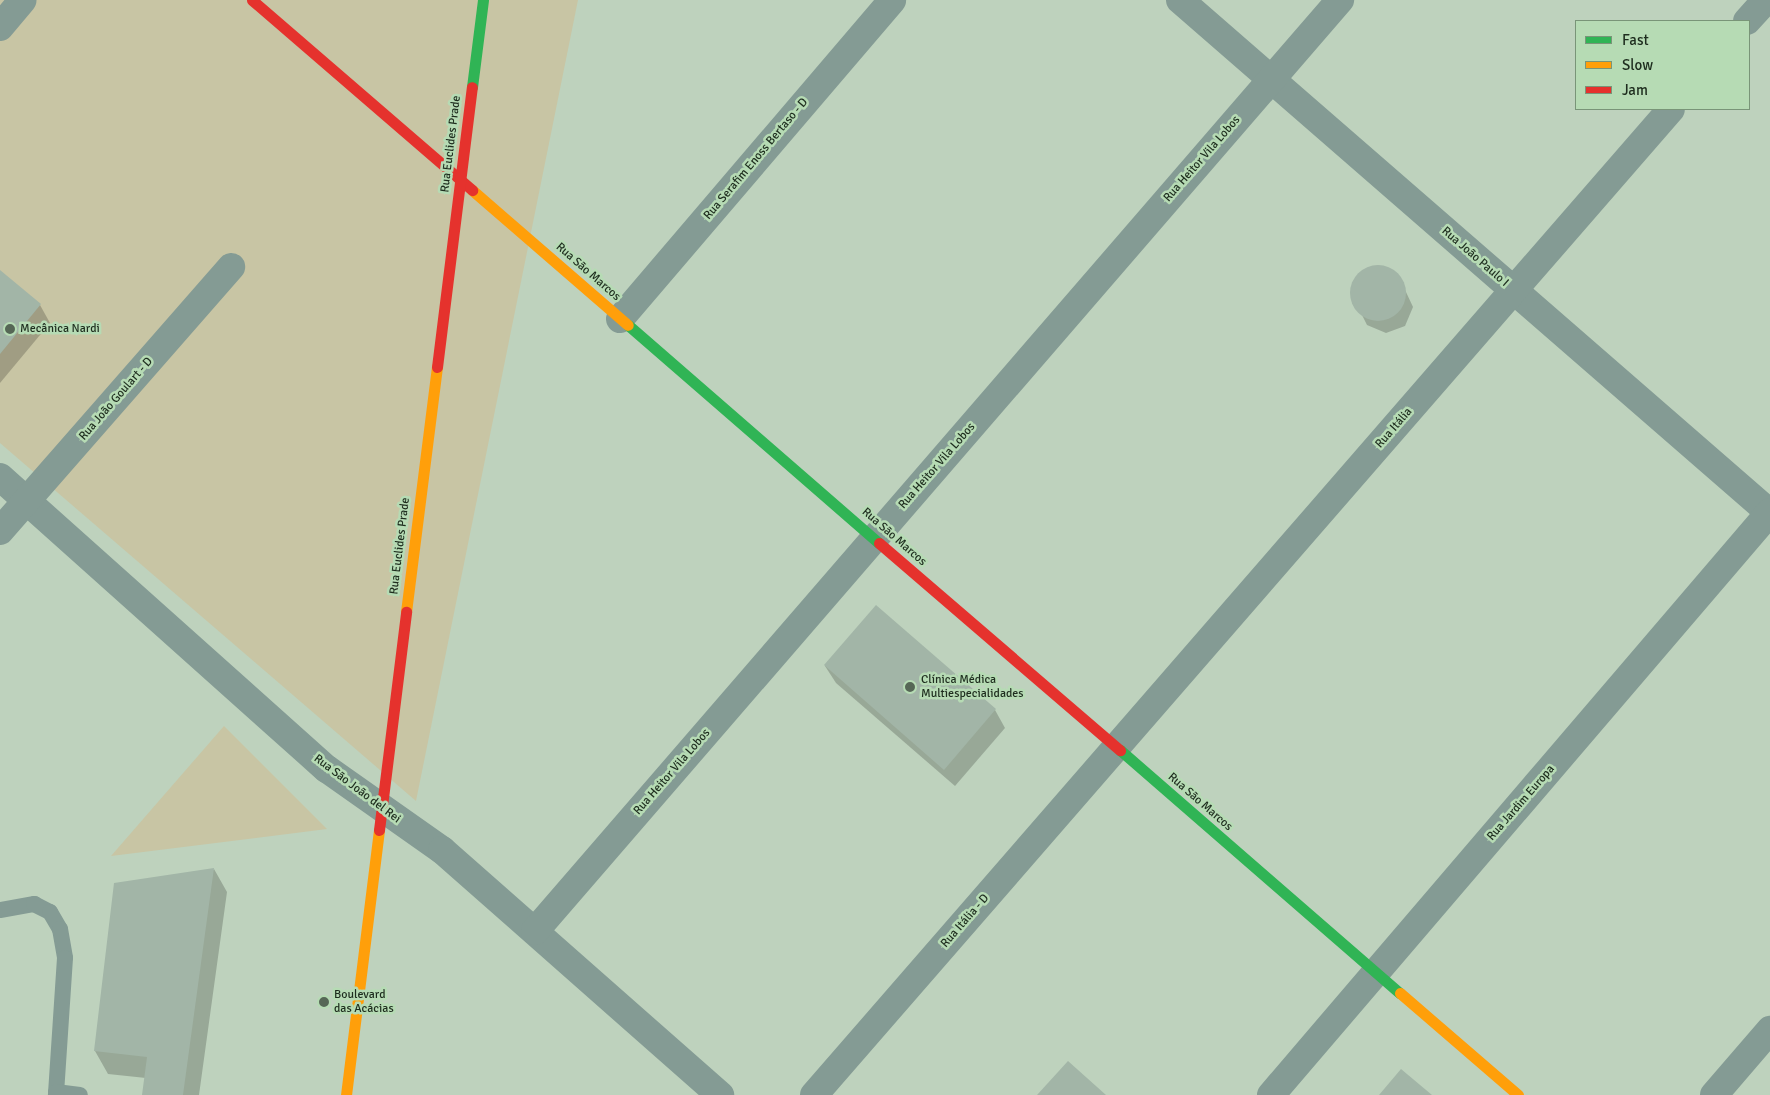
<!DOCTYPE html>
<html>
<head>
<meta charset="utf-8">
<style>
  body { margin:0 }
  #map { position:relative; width:1770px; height:1095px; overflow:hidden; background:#bed2bd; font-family:Signika,sans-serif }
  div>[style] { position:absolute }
  .green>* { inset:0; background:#c8c5a4 }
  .shadow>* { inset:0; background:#0003 }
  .building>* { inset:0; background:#a2b5a7 }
  .round { border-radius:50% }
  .lane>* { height:16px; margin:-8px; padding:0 8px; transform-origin:8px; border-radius:8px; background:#849b94 }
  .street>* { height:28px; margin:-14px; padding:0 14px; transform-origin:14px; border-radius:14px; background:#849b94 }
  .fast>* { height:11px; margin:-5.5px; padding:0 5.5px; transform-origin:5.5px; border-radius:5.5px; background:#30b455 }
  .slow>* { height:11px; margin:-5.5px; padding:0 5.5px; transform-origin:5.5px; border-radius:5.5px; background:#ff9f0a }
  .jam>* { height:11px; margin:-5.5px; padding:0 5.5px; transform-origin:5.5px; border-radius:5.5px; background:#e5322d }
  .dots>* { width:14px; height:14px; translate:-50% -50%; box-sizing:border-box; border:2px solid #b6dbb4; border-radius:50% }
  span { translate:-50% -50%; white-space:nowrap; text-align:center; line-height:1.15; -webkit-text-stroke:5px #b6dbb4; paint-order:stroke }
  .street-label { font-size:12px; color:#1e2d1e }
  .poi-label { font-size:12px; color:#1e2d1e }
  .left { translate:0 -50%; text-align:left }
  .legend { position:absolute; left:1575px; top:20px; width:175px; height:90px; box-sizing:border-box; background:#b6dbb4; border:1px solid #799578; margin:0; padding:6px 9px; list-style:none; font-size:15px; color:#1e2d1e }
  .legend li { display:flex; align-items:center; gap:10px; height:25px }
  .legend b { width:25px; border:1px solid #799578 }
</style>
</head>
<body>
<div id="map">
  <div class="green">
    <i style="clip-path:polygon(0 0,578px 0,416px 801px,0 443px)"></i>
    <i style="clip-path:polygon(224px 726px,327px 829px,111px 856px)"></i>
  </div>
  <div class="shadow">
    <i style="clip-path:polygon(1379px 266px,1398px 275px,1413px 307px,1405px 326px,1386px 333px,1367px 325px,1351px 293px,1359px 274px)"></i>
    <i style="clip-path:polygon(0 271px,40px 305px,50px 323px,0 383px)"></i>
    <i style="clip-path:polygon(876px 607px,995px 710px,1005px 728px,955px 786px,836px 683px,825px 666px)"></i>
    <i style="clip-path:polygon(214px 869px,227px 892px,199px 1095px,144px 1095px,146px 1078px,108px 1074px,95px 1051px)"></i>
  </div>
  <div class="building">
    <i class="round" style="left:1350px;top:265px;width:56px;height:56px"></i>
    <i style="clip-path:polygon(0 270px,41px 304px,0 354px)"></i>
    <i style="clip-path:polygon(876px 605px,996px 709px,944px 770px,824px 665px)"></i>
    <i style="clip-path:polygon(214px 868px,183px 1095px,142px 1095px,147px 1057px,94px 1051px,114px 883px)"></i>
    <i style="clip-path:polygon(1068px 1061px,1106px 1095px,1037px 1095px)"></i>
    <i style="clip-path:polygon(1401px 1069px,1432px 1095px,1379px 1095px)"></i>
  </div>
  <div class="lane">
    <i style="left:0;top:910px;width:35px;rotate:-10deg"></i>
    <i style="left:34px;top:904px;width:18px;rotate:27deg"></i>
    <i style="left:50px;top:912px;width:20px;rotate:60deg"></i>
    <i style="left:60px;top:929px;width:29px;rotate:80deg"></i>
    <i style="left:65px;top:958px;width:137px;rotate:93.8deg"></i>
    <i style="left:56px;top:1092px;width:24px;rotate:7deg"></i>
  </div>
  <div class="street">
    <i style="left:1180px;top:0;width:782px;rotate:41.01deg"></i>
    <i style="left:1747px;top:21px;width:28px;rotate:-48deg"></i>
    <i style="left:0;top:27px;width:35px;rotate:-50deg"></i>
    <i style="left:620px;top:319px;width:419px;rotate:-49.5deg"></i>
    <i style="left:0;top:477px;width:438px;rotate:41.8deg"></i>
    <i style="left:327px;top:769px;width:141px;rotate:35.2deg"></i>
    <i style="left:442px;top:850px;width:371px;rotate:41.4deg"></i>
    <i style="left:0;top:531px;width:351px;rotate:-48.8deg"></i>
    <i style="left:535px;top:931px;width:1231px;rotate:-49.15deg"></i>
    <i style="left:814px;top:1095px;width:1306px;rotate:-49deg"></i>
    <i style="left:1271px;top:1095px;width:767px;rotate:-49.44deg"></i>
    <i style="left:1714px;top:1095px;width:86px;rotate:-49.3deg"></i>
  </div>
  <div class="fast">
    <i style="left:472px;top:87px;width:88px;rotate:-82.8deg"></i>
    <i style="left:628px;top:325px;width:332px;rotate:41deg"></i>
    <i style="left:1120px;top:750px;width:371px;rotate:41deg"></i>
  </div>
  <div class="slow">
    <i style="left:472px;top:190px;width:206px;rotate:40.9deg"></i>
    <i style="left:406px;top:612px;width:247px;rotate:-82.8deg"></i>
    <i style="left:1400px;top:993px;width:156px;rotate:40.8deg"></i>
    <i style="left:346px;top:1095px;width:267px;rotate:-82.9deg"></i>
  </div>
  <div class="jam">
    <i style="left:252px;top:0;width:291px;rotate:40.8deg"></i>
    <i style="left:437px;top:367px;width:282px;rotate:-82.9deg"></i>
    <i style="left:879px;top:543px;width:318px;rotate:40.7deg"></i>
    <i style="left:379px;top:830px;width:220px;rotate:-82.9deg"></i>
  </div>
  <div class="dots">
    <i style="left:10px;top:329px;background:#566756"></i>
    <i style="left:910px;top:687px;background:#566756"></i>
    <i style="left:324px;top:1002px;background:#566756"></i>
  </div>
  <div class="street-label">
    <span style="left:451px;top:144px;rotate:-83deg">Rua Euclides Prade</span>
    <span style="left:756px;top:159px;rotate:-50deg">Rua Serafim Enoss Bertaso - D</span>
    <span style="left:1202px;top:159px;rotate:-49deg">Rua Heitor Vila Lobos</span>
    <span style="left:1475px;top:257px;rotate:41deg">Rua João Paulo I</span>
    <span style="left:588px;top:272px;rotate:41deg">Rua São Marcos</span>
    <span style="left:116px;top:399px;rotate:-49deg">Rua João Goulart - D</span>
    <span style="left:1394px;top:428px;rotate:-49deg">Rua Itália</span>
    <span style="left:937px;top:466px;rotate:-49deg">Rua Heitor Vila Lobos</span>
    <span style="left:894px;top:537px;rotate:41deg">Rua São Marcos</span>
    <span style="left:400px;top:546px;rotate:-83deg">Rua Euclides Prade</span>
    <span style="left:672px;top:772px;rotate:-49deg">Rua Heitor Vila Lobos</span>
    <span style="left:357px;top:789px;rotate:37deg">Rua São João del Rei</span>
    <span style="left:1200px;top:802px;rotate:41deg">Rua São Marcos</span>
    <span style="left:1521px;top:803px;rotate:-49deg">Rua Jardim Europa</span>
    <span style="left:965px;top:921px;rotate:-49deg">Rua Itália - D</span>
  </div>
  <div class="poi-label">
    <span class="left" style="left:20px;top:329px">Mecânica Nardi</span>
    <span class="left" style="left:921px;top:687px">Clínica Médica<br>Multiespecialidades</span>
    <span class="left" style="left:334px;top:1002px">Boulevard<br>das Acácias</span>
  </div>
  <ul class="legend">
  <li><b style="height:6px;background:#30b455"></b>Fast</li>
  <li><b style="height:6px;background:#ff9f0a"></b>Slow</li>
  <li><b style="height:6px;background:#e5322d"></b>Jam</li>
  </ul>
</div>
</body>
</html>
